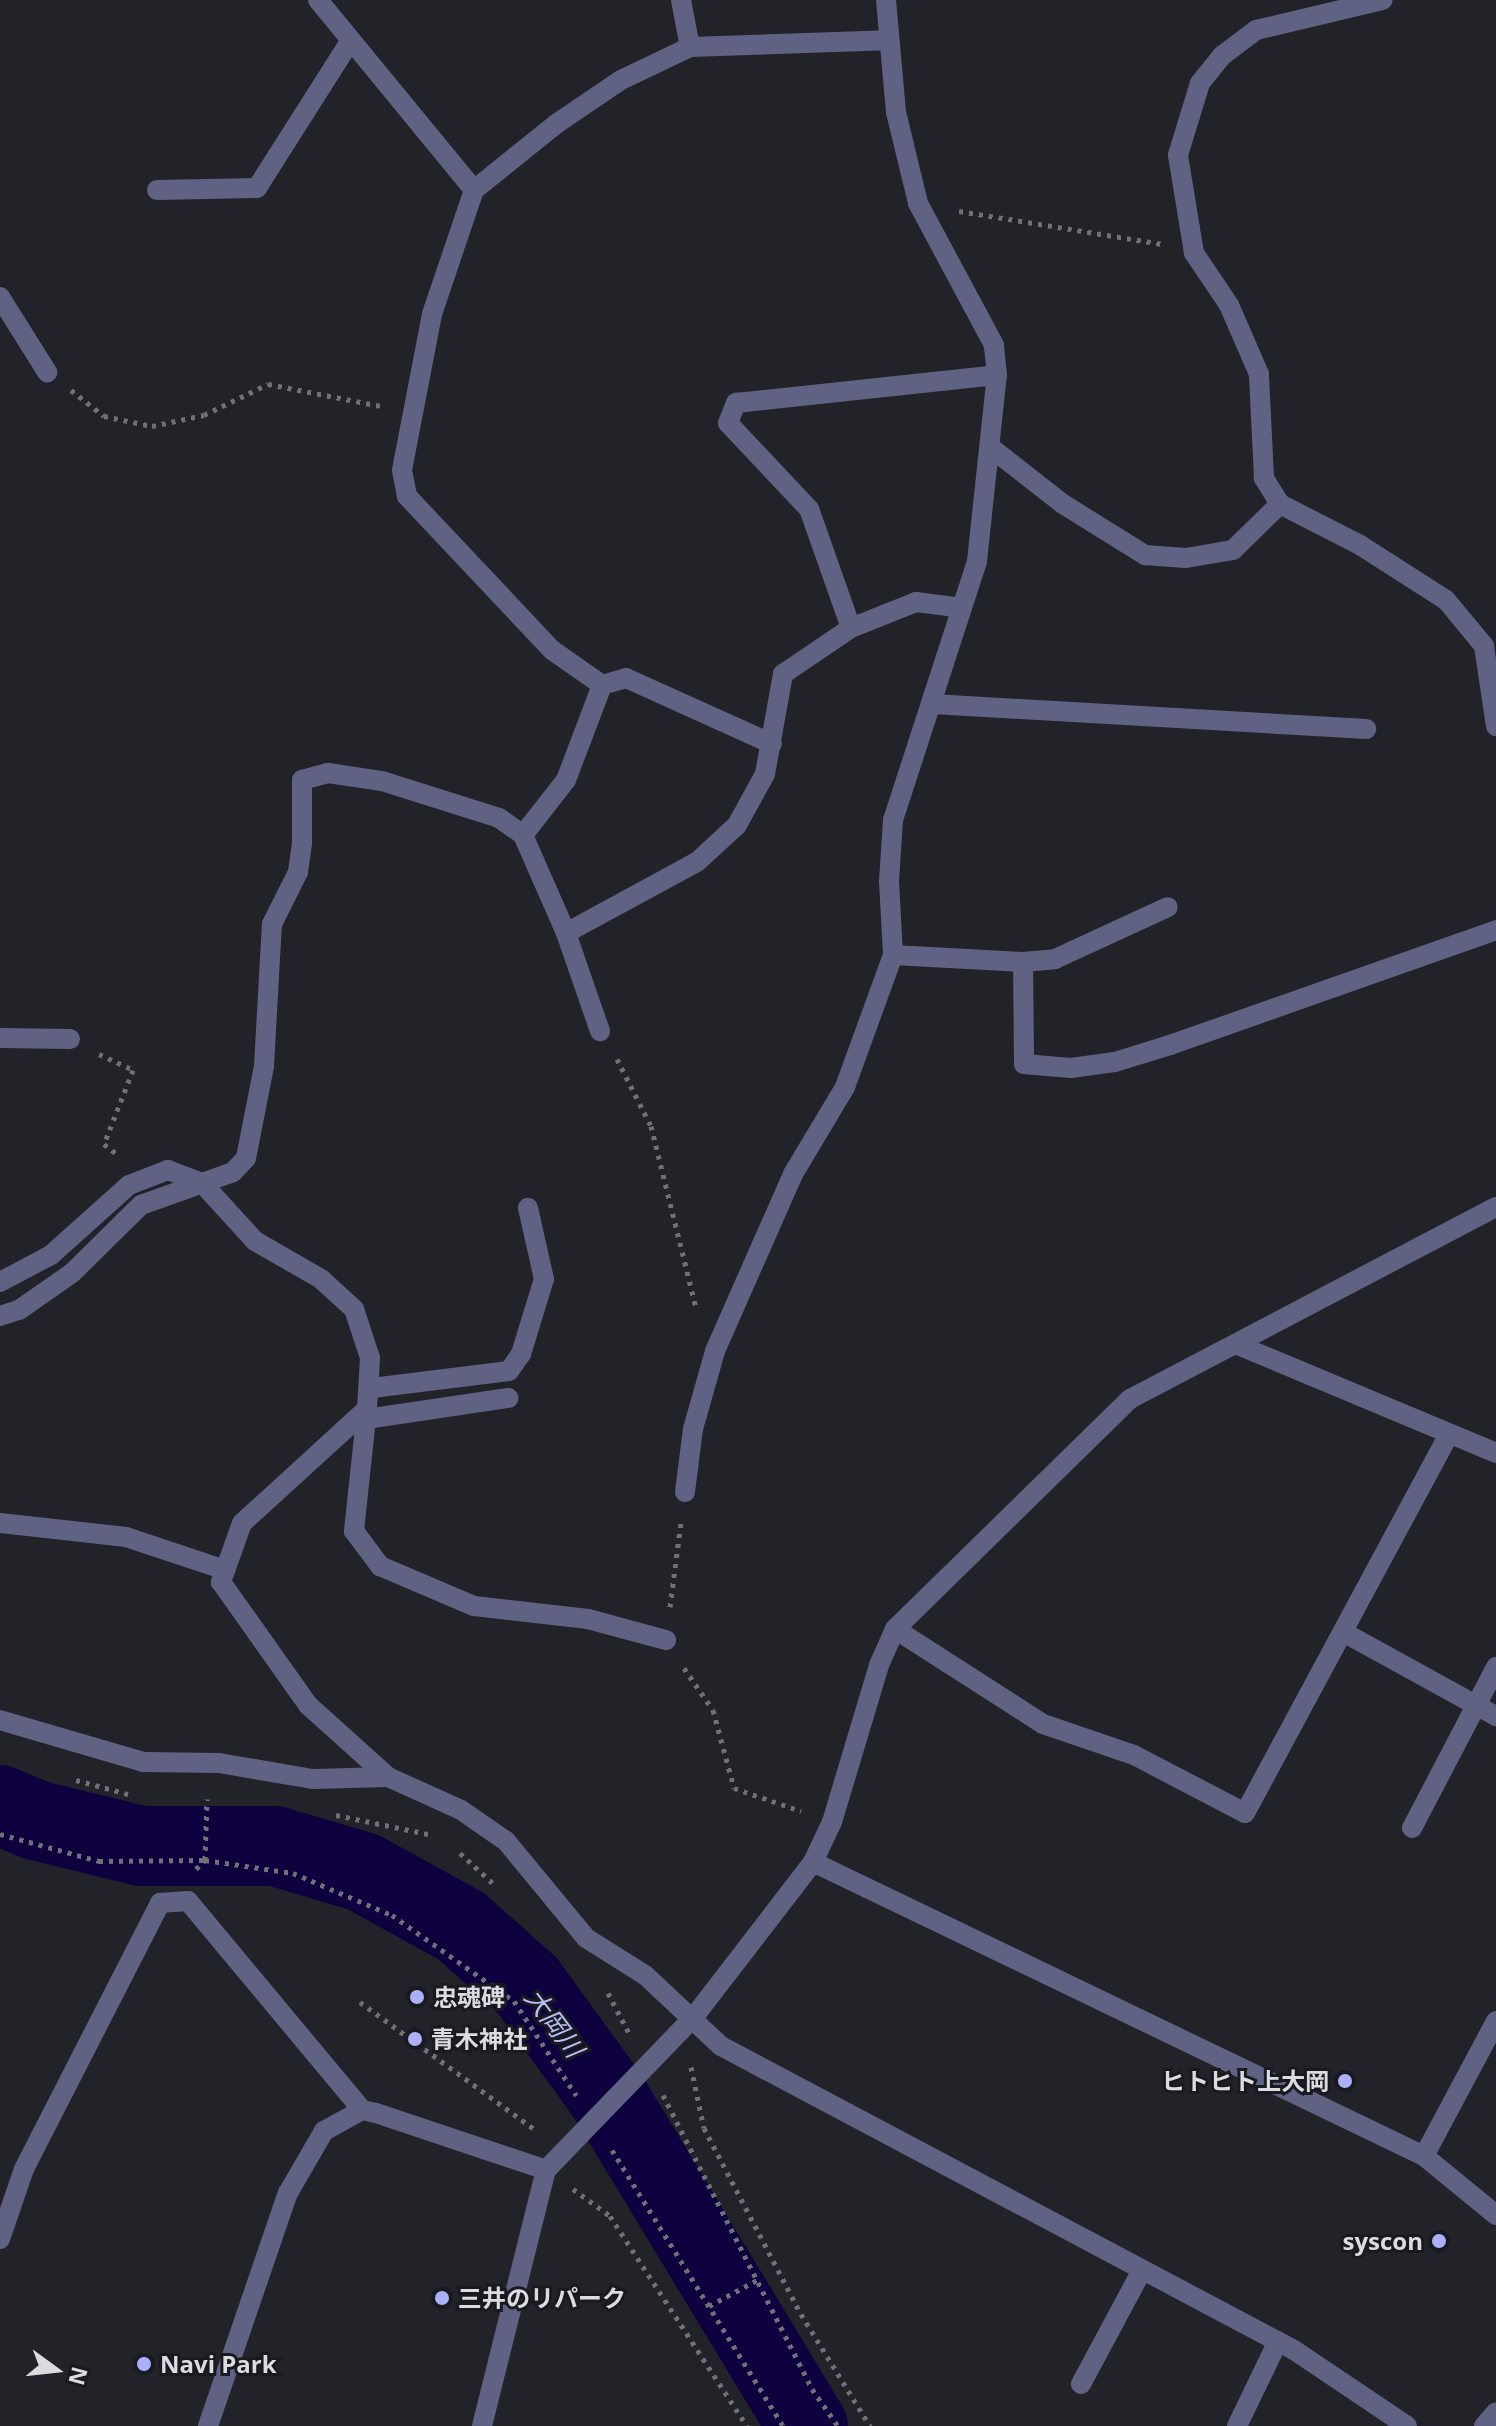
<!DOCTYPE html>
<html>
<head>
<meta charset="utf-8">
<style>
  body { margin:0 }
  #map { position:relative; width:1496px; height:2426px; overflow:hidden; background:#222329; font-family:"Open Sans","Noto Sans JP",sans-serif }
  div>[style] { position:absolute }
  .river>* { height:80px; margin:-40px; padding:0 40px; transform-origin:40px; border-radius:40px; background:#0e003f }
  .path>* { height:5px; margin-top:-2.5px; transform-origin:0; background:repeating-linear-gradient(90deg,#707177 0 4px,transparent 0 10px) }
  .minor>* { height:20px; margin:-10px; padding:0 10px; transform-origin:10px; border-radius:10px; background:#5f6282 }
  .dots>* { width:22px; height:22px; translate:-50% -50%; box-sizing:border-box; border:4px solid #191a20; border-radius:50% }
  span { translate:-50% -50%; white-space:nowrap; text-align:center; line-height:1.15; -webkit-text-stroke:6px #191a20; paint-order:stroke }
  .poi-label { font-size:24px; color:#dbdce0; font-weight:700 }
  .left { translate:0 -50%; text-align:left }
  .right { translate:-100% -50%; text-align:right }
  .water-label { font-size:26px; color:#b8befb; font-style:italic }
  .north { position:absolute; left:16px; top:2330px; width:80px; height:80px; -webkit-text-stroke:6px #191a20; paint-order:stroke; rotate:105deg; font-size:22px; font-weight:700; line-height:32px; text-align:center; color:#dbdce0 }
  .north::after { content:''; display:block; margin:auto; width:28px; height:36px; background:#dbdce0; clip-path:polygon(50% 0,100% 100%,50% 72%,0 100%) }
</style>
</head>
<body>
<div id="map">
  <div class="river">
    <i style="left:0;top:1805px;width:38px;rotate:23deg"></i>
    <i style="left:35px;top:1820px;width:110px;rotate:13.7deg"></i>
    <i style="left:142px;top:1846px;width:133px"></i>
    <i style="left:275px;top:1846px;width:92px;rotate:16.5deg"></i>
    <i style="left:363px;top:1872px;width:112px;rotate:28.9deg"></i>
    <i style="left:461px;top:1926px;width:89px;rotate:41.8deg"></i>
    <i style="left:527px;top:1985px;width:140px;rotate:54deg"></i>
    <i style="left:609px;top:2098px;width:384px;rotate:58.8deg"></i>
  </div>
  <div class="path">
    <i style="left:959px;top:211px;width:206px;rotate:9.2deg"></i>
    <i style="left:71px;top:390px;width:42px;rotate:38.2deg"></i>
    <i style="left:104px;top:416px;width:49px;rotate:11.8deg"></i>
    <i style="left:152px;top:426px;width:53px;rotate:-11.9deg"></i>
    <i style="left:204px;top:415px;width:71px;rotate:-25.8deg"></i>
    <i style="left:268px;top:384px;width:115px;rotate:11deg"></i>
    <i style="left:99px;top:1054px;width:38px;rotate:25deg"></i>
    <i style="left:133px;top:1070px;width:79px;rotate:111.4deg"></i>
    <i style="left:104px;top:1144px;width:18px;rotate:38deg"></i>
    <i style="left:617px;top:1059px;width:75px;rotate:63.1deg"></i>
    <i style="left:651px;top:1126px;width:187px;rotate:76.1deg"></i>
    <i style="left:670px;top:1607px;width:86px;rotate:-82.6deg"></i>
    <i style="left:684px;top:1668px;width:51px;rotate:55.4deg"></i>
    <i style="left:713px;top:1710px;width:81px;rotate:74.9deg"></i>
    <i style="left:734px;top:1788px;width:71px;rotate:18.9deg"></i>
    <i style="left:76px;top:1780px;width:54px;rotate:15.1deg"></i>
    <i style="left:336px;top:1815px;width:94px;rotate:11.7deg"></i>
    <i style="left:0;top:1834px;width:103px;rotate:15.3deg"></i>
    <i style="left:99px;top:1861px;width:106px;rotate:-0.5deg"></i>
    <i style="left:205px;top:1860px;width:89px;rotate:8.4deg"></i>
    <i style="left:293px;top:1873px;width:108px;rotate:23deg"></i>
    <i style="left:392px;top:1915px;width:149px;rotate:35.2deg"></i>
    <i style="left:514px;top:2001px;width:113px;rotate:56.6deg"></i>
    <i style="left:460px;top:1853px;width:50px;rotate:42.6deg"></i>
    <i style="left:196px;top:1869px;width:13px;rotate:-45deg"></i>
    <i style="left:205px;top:1860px;width:61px;rotate:-88.1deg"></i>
    <i style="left:608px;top:1993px;width:50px;rotate:62.4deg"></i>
    <i style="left:360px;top:2002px;width:215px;rotate:36.1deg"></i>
    <i style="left:691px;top:2067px;width:62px;rotate:78deg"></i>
    <i style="left:704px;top:2128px;width:210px;rotate:62.5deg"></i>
    <i style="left:801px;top:2314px;width:132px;rotate:58.4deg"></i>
    <i style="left:663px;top:2095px;width:330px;rotate:63.1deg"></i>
    <i style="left:812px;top:2389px;width:45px;rotate:54.9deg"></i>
    <i style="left:612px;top:2150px;width:325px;rotate:58.2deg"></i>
    <i style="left:573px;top:2189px;width:46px;rotate:36.1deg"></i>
    <i style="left:610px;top:2216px;width:251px;rotate:56.9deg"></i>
    <i style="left:709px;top:2306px;width:55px;rotate:-28.4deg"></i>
  </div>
  <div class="minor">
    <i style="left:318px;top:0;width:246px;rotate:50.6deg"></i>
    <i style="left:681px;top:0;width:48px;rotate:79.2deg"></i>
    <i style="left:157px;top:190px;width:100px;rotate:-1.1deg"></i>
    <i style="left:257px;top:188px;width:175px;rotate:-57.6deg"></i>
    <i style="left:0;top:297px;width:89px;rotate:57.9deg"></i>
    <i style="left:990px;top:447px;width:93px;rotate:38deg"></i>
    <i style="left:1063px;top:504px;width:97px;rotate:31.9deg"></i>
    <i style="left:1145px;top:555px;width:41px;rotate:4.2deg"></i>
    <i style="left:1186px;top:558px;width:48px;rotate:-9.7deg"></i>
    <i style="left:1233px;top:550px;width:66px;rotate:-44.4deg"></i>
    <i style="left:1280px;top:504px;width:31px;rotate:-122deg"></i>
    <i style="left:1264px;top:478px;width:104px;rotate:-92.8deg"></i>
    <i style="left:1259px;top:374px;width:75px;rotate:-113.5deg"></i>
    <i style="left:1229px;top:305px;width:63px;rotate:-123.9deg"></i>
    <i style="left:1194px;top:253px;width:99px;rotate:-99.3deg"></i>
    <i style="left:1178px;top:155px;width:75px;rotate:-73deg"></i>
    <i style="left:1200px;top:83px;width:36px;rotate:-51deg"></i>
    <i style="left:1223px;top:55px;width:41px;rotate:-37.1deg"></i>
    <i style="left:1256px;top:30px;width:130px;rotate:-13.3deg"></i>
    <i style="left:1280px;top:504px;width:90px;rotate:27.1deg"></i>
    <i style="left:1360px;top:545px;width:102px;rotate:32.6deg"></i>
    <i style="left:1446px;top:600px;width:60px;rotate:50.4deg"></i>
    <i style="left:1484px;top:646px;width:81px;rotate:81.5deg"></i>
    <i style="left:851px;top:628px;width:126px;rotate:-109.4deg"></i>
    <i style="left:809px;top:509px;width:118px;rotate:-133.3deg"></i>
    <i style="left:728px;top:423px;width:22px;rotate:-68deg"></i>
    <i style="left:736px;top:403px;width:262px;rotate:-6.1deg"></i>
    <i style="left:602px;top:685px;width:61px;rotate:-145deg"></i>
    <i style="left:552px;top:650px;width:212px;rotate:-133.3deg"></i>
    <i style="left:407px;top:496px;width:26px;rotate:-101deg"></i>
    <i style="left:402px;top:470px;width:159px;rotate:-79.1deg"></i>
    <i style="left:432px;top:314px;width:131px;rotate:-71.3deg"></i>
    <i style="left:474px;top:190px;width:105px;rotate:-38.8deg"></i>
    <i style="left:556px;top:124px;width:78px;rotate:-34.1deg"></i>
    <i style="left:621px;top:80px;width:76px;rotate:-25.6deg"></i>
    <i style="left:690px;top:47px;width:196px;rotate:-2deg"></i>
    <i style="left:602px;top:685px;width:25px;rotate:-16deg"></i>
    <i style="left:626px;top:678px;width:160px;rotate:24.3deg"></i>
    <i style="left:933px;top:704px;width:434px;rotate:3.3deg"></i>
    <i style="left:523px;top:835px;width:107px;rotate:66.3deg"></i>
    <i style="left:566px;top:933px;width:104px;rotate:70.9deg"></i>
    <i style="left:566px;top:933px;width:149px;rotate:-28.5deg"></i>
    <i style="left:697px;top:862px;width:54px;rotate:-42.8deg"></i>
    <i style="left:737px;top:825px;width:58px;rotate:-61.2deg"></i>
    <i style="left:765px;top:774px;width:102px;rotate:-79.8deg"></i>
    <i style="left:783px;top:674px;width:82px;rotate:-34.1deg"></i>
    <i style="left:851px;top:628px;width:70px;rotate:-21.8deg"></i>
    <i style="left:916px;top:602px;width:46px;rotate:7.4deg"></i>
    <i style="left:893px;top:955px;width:130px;rotate:3.1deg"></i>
    <i style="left:1023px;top:962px;width:32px;rotate:-5deg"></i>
    <i style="left:1055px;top:959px;width:124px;rotate:-24.7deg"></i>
    <i style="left:1023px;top:962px;width:102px;rotate:89.4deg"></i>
    <i style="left:1024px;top:1064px;width:47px;rotate:4.9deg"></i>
    <i style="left:1071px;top:1068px;width:44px;rotate:-7.8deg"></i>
    <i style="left:1115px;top:1062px;width:58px;rotate:-17.2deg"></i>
    <i style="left:1170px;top:1045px;width:346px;rotate:-19.4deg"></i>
    <i style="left:0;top:1038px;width:70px;rotate:0.8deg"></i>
    <i style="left:0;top:1282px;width:58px;rotate:-27.9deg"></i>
    <i style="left:51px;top:1255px;width:105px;rotate:-41.9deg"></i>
    <i style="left:129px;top:1185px;width:42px;rotate:-21deg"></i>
    <i style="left:168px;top:1170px;width:36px;rotate:21deg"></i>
    <i style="left:202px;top:1183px;width:79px;rotate:47.6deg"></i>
    <i style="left:255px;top:1241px;width:76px;rotate:29.9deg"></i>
    <i style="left:321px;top:1279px;width:45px;rotate:42.3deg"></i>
    <i style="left:354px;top:1309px;width:52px;rotate:71.9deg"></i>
    <i style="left:370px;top:1358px;width:51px;rotate:93.4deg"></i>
    <i style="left:367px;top:1409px;width:169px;rotate:137.6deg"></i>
    <i style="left:242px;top:1523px;width:63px;rotate:109.6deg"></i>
    <i style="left:221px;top:1582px;width:151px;rotate:54.7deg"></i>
    <i style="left:308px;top:1705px;width:108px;rotate:42deg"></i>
    <i style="left:0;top:1316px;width:20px;rotate:-18deg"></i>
    <i style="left:19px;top:1310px;width:65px;rotate:-34.9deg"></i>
    <i style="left:72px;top:1273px;width:97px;rotate:-44.6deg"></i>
    <i style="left:141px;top:1205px;width:98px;rotate:-19.7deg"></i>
    <i style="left:233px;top:1172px;width:19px;rotate:-47deg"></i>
    <i style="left:246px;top:1158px;width:94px;rotate:-78.9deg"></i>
    <i style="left:264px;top:1066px;width:142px;rotate:-86.8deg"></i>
    <i style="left:272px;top:924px;width:58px;rotate:-63.4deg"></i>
    <i style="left:298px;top:872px;width:29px;rotate:-82deg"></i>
    <i style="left:302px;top:843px;width:63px;rotate:-90deg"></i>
    <i style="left:302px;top:780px;width:27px;rotate:-15deg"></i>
    <i style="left:328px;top:773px;width:55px;rotate:8.4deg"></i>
    <i style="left:382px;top:781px;width:123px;rotate:17.5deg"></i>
    <i style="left:499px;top:818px;width:29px;rotate:35deg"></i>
    <i style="left:523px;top:835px;width:70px;rotate:-52deg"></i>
    <i style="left:566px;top:780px;width:102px;rotate:-69.2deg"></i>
    <i style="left:1238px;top:1345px;width:280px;rotate:22.7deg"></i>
    <i style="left:372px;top:1388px;width:138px;rotate:-7.1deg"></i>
    <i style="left:509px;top:1371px;width:21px;rotate:-55deg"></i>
    <i style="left:521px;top:1354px;width:78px;rotate:-73deg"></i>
    <i style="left:544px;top:1279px;width:73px;rotate:-102.7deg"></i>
    <i style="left:367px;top:1409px;width:123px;rotate:96.1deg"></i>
    <i style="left:354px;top:1531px;width:44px;rotate:53.4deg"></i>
    <i style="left:380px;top:1566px;width:102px;rotate:23.1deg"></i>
    <i style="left:474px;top:1606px;width:115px;rotate:6.5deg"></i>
    <i style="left:588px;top:1619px;width:81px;rotate:15.1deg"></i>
    <i style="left:366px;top:1419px;width:144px;rotate:-8.4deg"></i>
    <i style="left:685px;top:1492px;width:64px;rotate:-82.8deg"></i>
    <i style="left:693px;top:1429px;width:81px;rotate:-74.2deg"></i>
    <i style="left:715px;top:1351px;width:193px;rotate:-66.2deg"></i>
    <i style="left:793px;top:1174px;width:101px;rotate:-59.1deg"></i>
    <i style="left:845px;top:1087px;width:140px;rotate:-70deg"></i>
    <i style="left:893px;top:955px;width:74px;rotate:-93.1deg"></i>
    <i style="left:889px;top:881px;width:61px;rotate:-86.2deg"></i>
    <i style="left:893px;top:820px;width:272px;rotate:-72deg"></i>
    <i style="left:977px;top:561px;width:187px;rotate:-83.9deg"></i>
    <i style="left:997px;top:375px;width:30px;rotate:-96deg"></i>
    <i style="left:994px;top:345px;width:161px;rotate:-118.2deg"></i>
    <i style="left:918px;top:203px;width:94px;rotate:-103.6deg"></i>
    <i style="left:896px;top:112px;width:112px;rotate:-95.1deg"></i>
    <i style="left:0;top:1523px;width:127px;rotate:6.3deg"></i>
    <i style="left:126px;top:1537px;width:101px;rotate:18.4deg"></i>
    <i style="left:895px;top:1629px;width:176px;rotate:32.7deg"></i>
    <i style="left:1043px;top:1724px;width:96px;rotate:18.8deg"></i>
    <i style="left:1134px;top:1755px;width:125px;rotate:27.6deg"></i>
    <i style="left:1245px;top:1813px;width:430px;rotate:-61.7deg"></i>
    <i style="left:1343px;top:1632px;width:175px;rotate:28.8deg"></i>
    <i style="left:0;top:1720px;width:150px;rotate:16.3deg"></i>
    <i style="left:144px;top:1762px;width:75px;rotate:0.8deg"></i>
    <i style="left:219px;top:1763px;width:95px;rotate:9.7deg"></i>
    <i style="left:313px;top:1779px;width:75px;rotate:-1.5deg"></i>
    <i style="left:388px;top:1777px;width:80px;rotate:24.3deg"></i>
    <i style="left:461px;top:1810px;width:55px;rotate:34.6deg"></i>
    <i style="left:506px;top:1841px;width:126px;rotate:50.5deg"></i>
    <i style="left:586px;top:1938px;width:70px;rotate:32.1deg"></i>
    <i style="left:645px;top:1975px;width:104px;rotate:43.1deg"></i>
    <i style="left:721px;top:2046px;width:649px;rotate:27.95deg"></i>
    <i style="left:1294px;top:2350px;width:136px;rotate:33.9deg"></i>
    <i style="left:1412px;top:1828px;width:182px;rotate:-62.4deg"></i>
    <i style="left:813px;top:1862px;width:678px;rotate:25.7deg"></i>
    <i style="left:1424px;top:2156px;width:93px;rotate:39.3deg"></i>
    <i style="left:1424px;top:2156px;width:153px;rotate:-61.9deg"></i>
    <i style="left:0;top:2239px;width:74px;rotate:-71.1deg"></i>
    <i style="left:24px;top:2169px;width:299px;rotate:-62.9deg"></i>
    <i style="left:160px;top:1903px;width:28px;rotate:-4deg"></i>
    <i style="left:188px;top:1901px;width:272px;rotate:50.2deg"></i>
    <i style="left:1081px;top:2384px;width:129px;rotate:-61.8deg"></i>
    <i style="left:208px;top:2426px;width:246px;rotate:-71.1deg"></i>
    <i style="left:288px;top:2193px;width:72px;rotate:-59.9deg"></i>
    <i style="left:324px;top:2131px;width:43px;rotate:-28.9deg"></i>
    <i style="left:362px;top:2110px;width:14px;rotate:12deg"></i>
    <i style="left:376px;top:2113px;width:179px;rotate:18.5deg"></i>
    <i style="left:482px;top:2426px;width:264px;rotate:-76deg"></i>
    <i style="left:546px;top:2170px;width:211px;rotate:-46deg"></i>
    <i style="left:693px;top:2018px;width:197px;rotate:-52.4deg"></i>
    <i style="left:813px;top:1862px;width:44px;rotate:-64.6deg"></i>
    <i style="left:832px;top:1822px;width:164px;rotate:-73.3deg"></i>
    <i style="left:879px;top:1665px;width:39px;rotate:-66deg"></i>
    <i style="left:895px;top:1629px;width:329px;rotate:-44.4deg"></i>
    <i style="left:1130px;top:1399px;width:413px;rotate:-27.7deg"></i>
    <i style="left:1237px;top:2426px;width:94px;rotate:-64.2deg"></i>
    <i style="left:1484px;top:2426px;width:18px;rotate:-49deg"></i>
  </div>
  <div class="dots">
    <i style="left:417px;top:1997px;background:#aab0fb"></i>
    <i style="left:415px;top:2039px;background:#aab0fb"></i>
    <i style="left:1345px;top:2081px;background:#aab0fb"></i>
    <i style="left:1439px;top:2241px;background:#aab0fb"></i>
    <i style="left:442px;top:2298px;background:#aab0fb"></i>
    <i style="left:144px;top:2364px;background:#aab0fb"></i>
  </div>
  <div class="poi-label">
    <span class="left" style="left:433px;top:1997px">忠魂碑</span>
    <span class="left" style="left:431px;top:2039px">青木神社</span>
    <span class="right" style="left:1329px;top:2081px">ヒトヒト上大岡</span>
    <span class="right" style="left:1423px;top:2241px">syscon</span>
    <span class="left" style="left:458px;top:2298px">三井のリパーク</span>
    <span class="left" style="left:160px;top:2364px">Navi Park</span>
  </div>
  <div class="water-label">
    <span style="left:554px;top:2023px;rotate:53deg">大岡川</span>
  </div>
  <div class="north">N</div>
</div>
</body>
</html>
